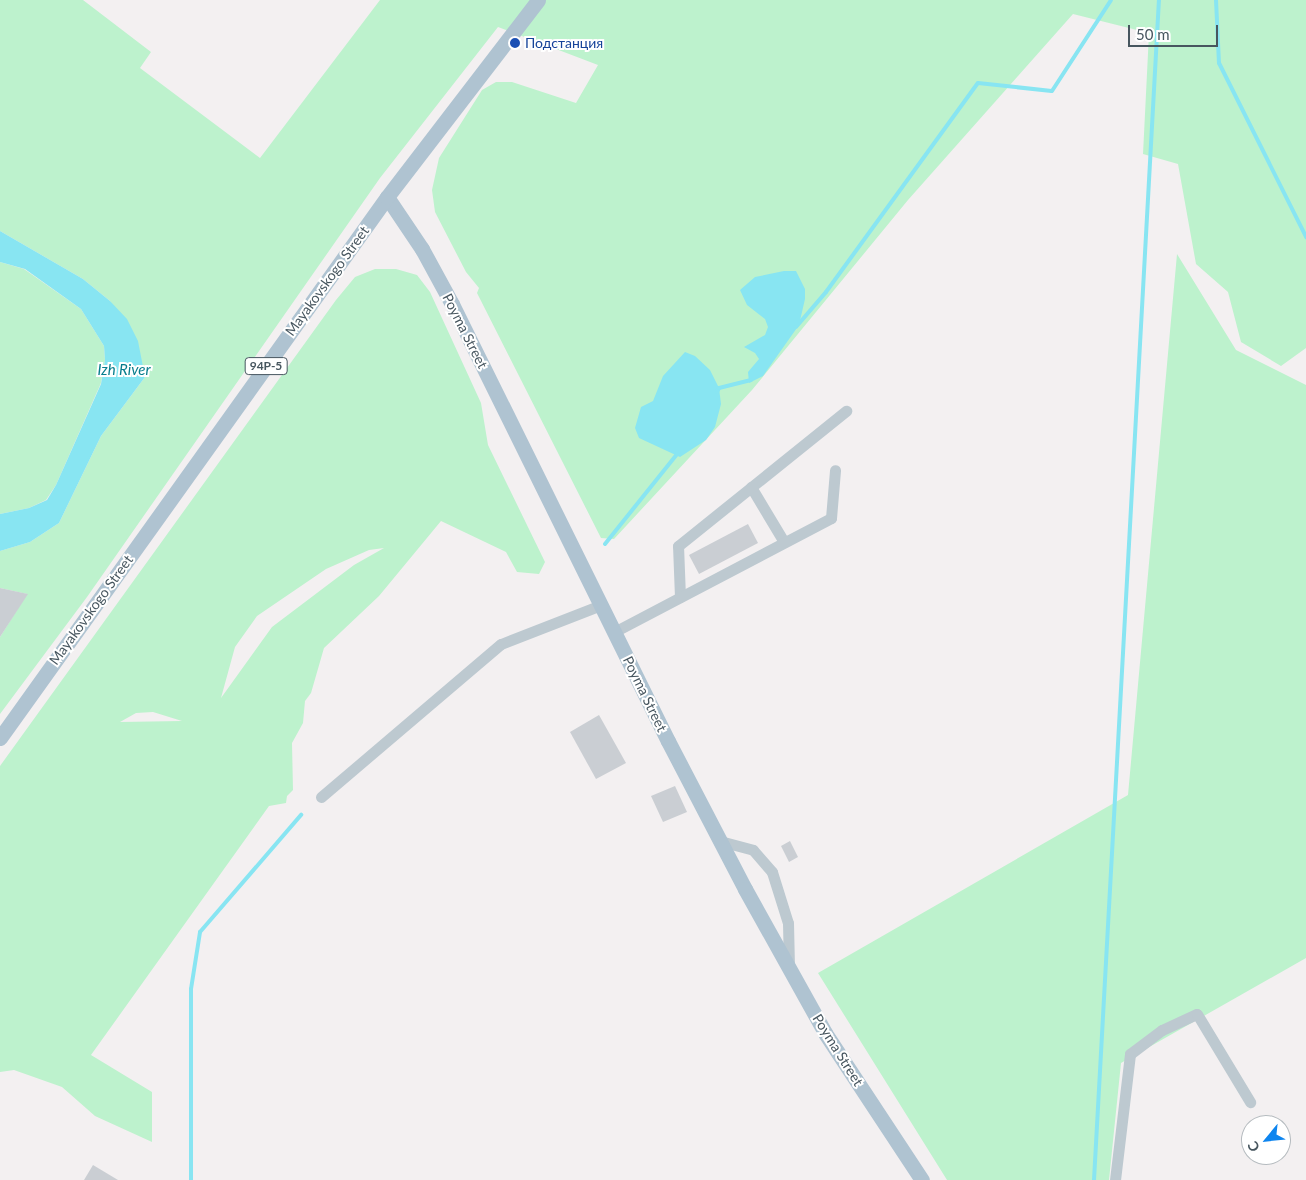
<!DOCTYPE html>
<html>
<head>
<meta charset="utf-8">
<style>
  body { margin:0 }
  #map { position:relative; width:1306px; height:1180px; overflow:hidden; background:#f3f0f1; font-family:Lato,sans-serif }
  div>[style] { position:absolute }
  .green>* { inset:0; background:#bdf2cd }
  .water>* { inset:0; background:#88e5f2 }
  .stream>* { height:4px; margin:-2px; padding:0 2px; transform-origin:2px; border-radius:2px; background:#88e5f2 }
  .building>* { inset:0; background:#caced3 }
  .minor>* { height:11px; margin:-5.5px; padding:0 5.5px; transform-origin:5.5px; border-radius:5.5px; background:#bdc9d0 }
  .major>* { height:15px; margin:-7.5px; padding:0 7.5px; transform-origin:7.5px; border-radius:7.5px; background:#afc3d1 }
  .dots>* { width:14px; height:14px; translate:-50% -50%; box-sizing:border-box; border:2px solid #fff; border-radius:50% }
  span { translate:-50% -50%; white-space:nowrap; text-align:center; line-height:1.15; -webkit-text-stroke:4px #fff; paint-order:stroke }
  .shield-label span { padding:1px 4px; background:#fff; border:1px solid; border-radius:4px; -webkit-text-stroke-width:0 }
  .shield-label { font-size:12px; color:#47565f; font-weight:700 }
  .transit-label { font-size:14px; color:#164399 }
  .left { translate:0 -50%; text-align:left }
  .street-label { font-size:14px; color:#47565f }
  .water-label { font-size:15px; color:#077d8d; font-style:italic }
  .north { position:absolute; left:1241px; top:1115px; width:50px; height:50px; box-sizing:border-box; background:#fff; border:1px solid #b5bbbf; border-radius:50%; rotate:242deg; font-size:14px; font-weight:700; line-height:20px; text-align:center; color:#47565f }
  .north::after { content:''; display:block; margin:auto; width:18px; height:22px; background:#0e85ef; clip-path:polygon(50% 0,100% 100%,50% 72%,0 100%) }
  .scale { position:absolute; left:1128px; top:25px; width:90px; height:22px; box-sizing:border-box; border:2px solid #47565f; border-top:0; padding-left:6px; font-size:15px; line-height:18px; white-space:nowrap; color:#47565f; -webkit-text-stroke:4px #fff; paint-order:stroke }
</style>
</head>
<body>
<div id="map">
  <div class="green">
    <i style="clip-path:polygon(0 0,83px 0,151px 52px,140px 68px,260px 158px,380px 0,1306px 0,1306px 348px,1281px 366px,1241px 342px,1228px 292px,1196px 264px,1178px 164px,1143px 154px,1149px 33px,1073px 14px,908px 200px,752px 390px,614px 539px,601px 538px,477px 293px,479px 288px,466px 272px,435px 212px,432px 190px,439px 158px,482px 90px,496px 82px,512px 82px,576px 103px,598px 65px,498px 27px,380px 178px,87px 597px,0 714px,0 637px,27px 594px,0 588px,0 551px,30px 542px,59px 523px,101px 436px,145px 377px,110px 301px,83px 279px,0 231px)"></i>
    <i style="clip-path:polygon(1177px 254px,1236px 350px,1306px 385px,1306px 958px,1121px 1063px,1109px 1180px,947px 1180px,818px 973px,1128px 795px)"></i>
    <i style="clip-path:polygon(0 262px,24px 269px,81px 309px,104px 346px,105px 360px,101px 383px,56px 485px,46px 500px,29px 508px,0 514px)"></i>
    <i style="clip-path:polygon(evenodd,375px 269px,396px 269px,417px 275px,430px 292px,481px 403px,488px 445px,545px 562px,539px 574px,517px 572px,506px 552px,441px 521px,379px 596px,324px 648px,311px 693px,305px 701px,303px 723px,292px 743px,293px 790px,287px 796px,286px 803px,269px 806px,91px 1055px,152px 1092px,152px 1142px,95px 1116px,62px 1087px,14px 1070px,0 1072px,0 766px,336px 300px,355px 277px,375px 269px,384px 548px,354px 565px,272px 627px,221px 698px,235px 647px,257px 616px,326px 569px,369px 550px,384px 548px,375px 269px,153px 712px,182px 721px,120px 722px,136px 713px,153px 712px)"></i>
  </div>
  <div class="water">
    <i style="clip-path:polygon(0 231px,83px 279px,110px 301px,127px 319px,138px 341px,145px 377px,101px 436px,59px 523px,30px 542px,0 551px,0 514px,29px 508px,47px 500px,56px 485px,101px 384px,105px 360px,104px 346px,81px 309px,25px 269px,0 262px)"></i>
    <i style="clip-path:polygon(784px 271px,796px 271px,805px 289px,805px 299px,799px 325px,763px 376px,749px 383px,748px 372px,759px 359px,755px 353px,744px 347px,765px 335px,768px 327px,765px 319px,747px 305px,740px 290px,755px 277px)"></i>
    <i style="clip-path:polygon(685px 352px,695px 356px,710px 370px,719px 388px,721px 404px,715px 427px,706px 440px,680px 457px,639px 438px,635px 428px,641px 407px,653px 401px,663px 376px)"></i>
  </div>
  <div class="stream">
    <i style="left:1216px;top:0;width:63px;rotate:87.3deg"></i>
    <i style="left:1219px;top:63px;width:195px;rotate:63.4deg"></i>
    <i style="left:796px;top:327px;width:46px;rotate:-49.4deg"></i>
    <i style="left:826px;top:292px;width:258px;rotate:-54deg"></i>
    <i style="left:978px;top:83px;width:74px;rotate:6.2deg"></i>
    <i style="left:1052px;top:91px;width:108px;rotate:-57deg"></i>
    <i style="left:717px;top:392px;width:4px;rotate:-63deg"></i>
    <i style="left:719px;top:388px;width:33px;rotate:-14deg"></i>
    <i style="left:605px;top:544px;width:117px;rotate:-51.3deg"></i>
    <i style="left:191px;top:1180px;width:191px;rotate:-90deg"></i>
    <i style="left:191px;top:989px;width:58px;rotate:-81deg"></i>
    <i style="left:200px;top:932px;width:155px;rotate:-49.2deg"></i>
    <i style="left:1094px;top:1180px;width:1182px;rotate:-86.85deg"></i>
  </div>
  <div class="building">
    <i style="clip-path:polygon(748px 524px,758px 543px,699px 574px,689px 555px)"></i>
    <i style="clip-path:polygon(0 588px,28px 594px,0 637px)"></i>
    <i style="clip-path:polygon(599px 715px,626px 763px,596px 779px,570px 732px)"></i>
    <i style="clip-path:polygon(675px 786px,687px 812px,663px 822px,651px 796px)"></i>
    <i style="clip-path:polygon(790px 841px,798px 857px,789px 862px,781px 846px)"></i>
    <i style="clip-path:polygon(93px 1165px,118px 1180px,84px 1180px)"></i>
  </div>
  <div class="minor">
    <i style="left:751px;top:487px;width:64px;rotate:59deg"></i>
    <i style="left:680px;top:597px;width:51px;rotate:-92.2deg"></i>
    <i style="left:678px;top:546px;width:216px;rotate:-38.8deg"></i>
    <i style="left:614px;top:632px;width:245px;rotate:-27.7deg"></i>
    <i style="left:831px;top:518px;width:48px;rotate:-85.2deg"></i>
    <i style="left:321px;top:797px;width:236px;rotate:-40.4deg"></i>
    <i style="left:501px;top:644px;width:107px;rotate:-21.3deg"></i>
    <i style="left:720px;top:841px;width:34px;rotate:15deg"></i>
    <i style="left:753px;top:850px;width:29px;rotate:49deg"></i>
    <i style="left:772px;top:872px;width:53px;rotate:72.6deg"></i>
    <i style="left:788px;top:923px;width:44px;rotate:88.7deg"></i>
    <i style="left:1115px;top:1180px;width:127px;rotate:-83.2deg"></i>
    <i style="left:1130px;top:1054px;width:40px;rotate:-37deg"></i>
    <i style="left:1162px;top:1030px;width:38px;rotate:-25deg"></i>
    <i style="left:1197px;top:1014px;width:103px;rotate:58.9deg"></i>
  </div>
  <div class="major">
    <i style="left:387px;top:197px;width:63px;rotate:56.1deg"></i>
    <i style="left:422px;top:249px;width:63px;rotate:61.4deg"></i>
    <i style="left:452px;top:304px;width:487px;rotate:63.7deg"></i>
    <i style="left:668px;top:741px;width:167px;rotate:62.5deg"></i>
    <i style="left:745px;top:889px;width:165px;rotate:60.9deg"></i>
    <i style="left:825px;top:1033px;width:176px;rotate:56.6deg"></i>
    <i style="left:0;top:738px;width:665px;rotate:-54.42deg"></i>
    <i style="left:387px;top:197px;width:248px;rotate:-52.5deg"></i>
  </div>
  <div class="dots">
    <i style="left:515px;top:43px;background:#1a4fb4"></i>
  </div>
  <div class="shield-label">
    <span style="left:266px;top:366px">94Р-5</span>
  </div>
  <div class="transit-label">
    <span class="left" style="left:525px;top:43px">Подстанция</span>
  </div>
  <div class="street-label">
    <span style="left:327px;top:281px;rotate:-54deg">Mayakovskogo Street</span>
    <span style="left:465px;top:331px;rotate:63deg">Poyma Street</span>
    <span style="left:91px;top:610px;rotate:-54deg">Mayakovskogo Street</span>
    <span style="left:645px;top:694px;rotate:64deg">Poyma Street</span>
    <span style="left:838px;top:1050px;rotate:58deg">Poyma Street</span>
  </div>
  <div class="water-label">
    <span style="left:124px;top:370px">Izh River</span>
  </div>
  <div class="north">С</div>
  <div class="scale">50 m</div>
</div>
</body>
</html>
